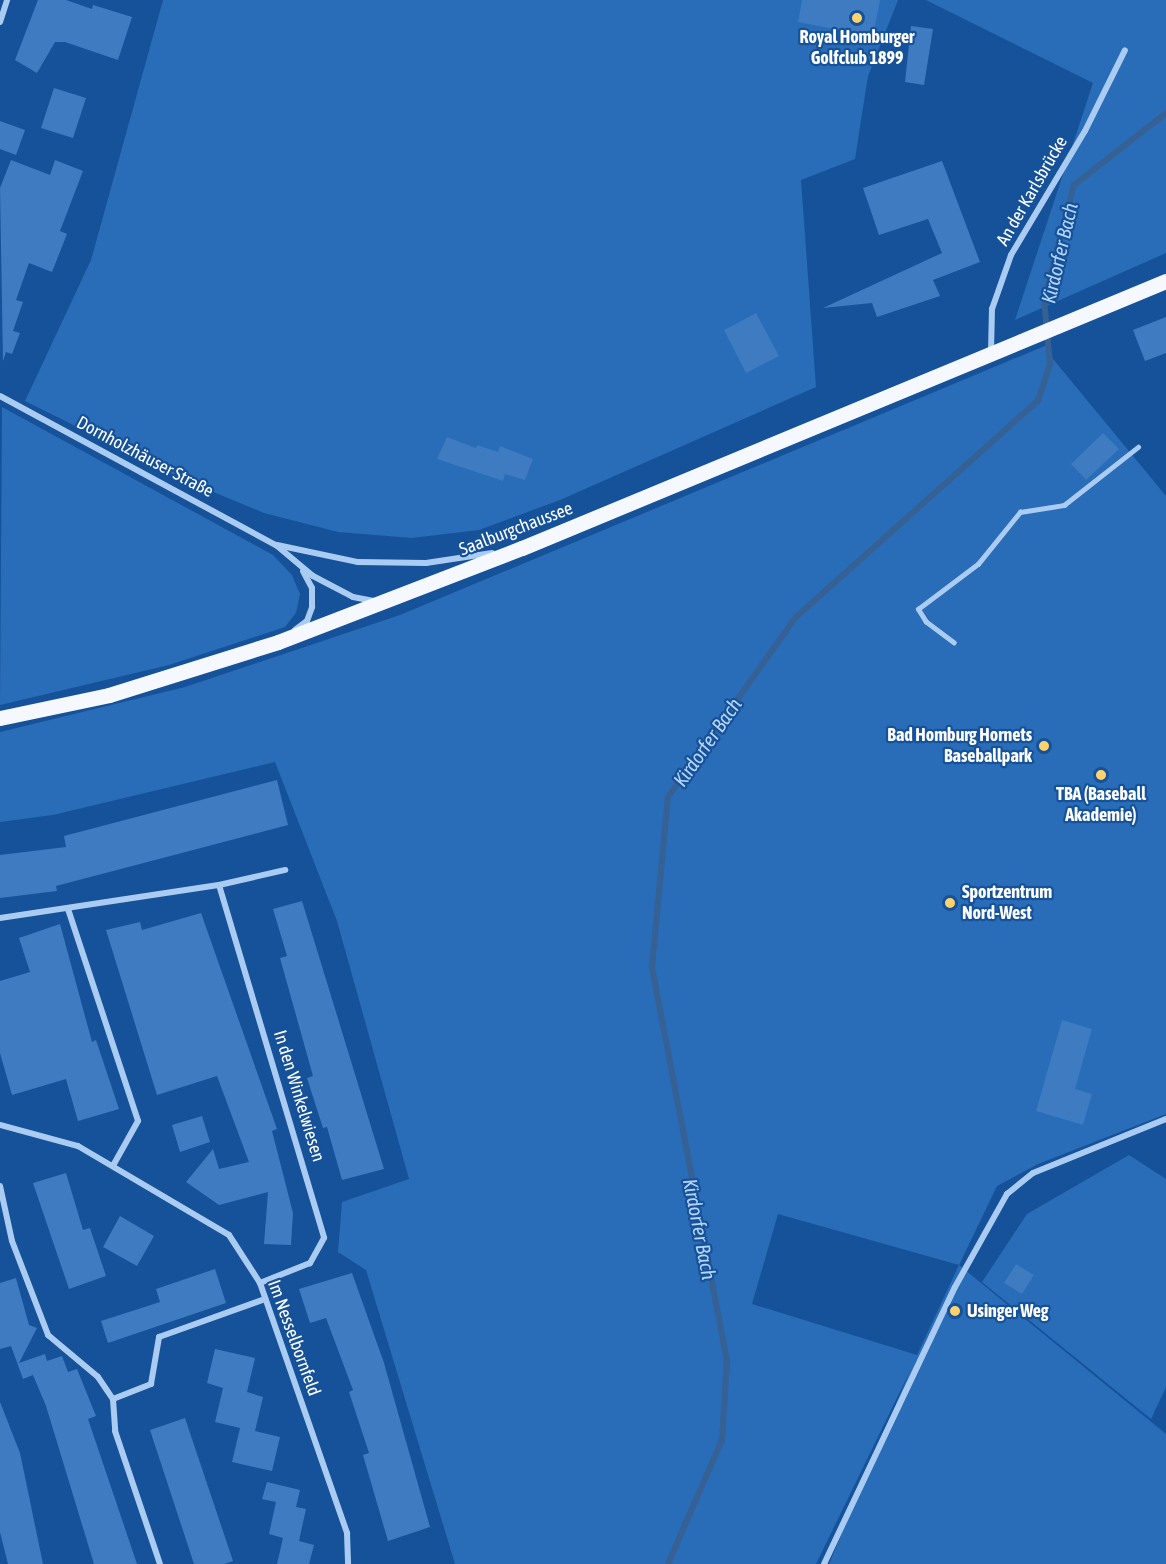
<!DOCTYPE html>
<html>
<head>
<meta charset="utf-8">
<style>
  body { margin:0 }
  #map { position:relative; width:1166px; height:1564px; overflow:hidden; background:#16529a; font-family:"Asap Condensed",sans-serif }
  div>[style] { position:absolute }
  .green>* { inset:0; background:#296cb7 }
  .stream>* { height:6px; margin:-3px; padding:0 3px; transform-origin:3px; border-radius:3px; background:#366195 }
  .building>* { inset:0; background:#3e7bc1 }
  .lane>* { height:4.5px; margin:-2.25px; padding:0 2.25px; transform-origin:2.25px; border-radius:2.25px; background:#aaccf2 }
  .street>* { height:6px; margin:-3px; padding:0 3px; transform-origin:3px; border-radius:3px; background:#aaccf2 }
  .primary>* { height:15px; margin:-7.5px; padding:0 7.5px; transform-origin:7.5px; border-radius:7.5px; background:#f5f9ff }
  .dots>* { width:16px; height:16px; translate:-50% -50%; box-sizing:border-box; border:3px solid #16529a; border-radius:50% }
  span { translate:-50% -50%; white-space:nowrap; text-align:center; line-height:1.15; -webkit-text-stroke:4.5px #16529a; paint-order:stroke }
  .poi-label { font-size:18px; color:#fff; font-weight:700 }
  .right { translate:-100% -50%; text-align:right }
  .left { translate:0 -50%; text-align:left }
  .street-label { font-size:18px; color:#fff }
  .water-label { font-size:20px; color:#b6d6f9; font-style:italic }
</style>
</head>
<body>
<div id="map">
  <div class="green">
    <i style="clip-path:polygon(163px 0,898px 0,868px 76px,855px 159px,801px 180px,816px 387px,560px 500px,479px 530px,412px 538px,338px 532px,264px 513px,180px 478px,25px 401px,91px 260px)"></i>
    <i style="clip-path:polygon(926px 0,1166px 0,1166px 253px,1015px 320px,1093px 83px)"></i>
    <i style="clip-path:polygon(evenodd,1047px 345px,1053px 359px,1166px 496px,1166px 1114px,1038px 1164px,997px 1186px,959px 1265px,1166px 1434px,1166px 1564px,829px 1564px,910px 1371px,816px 1564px,455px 1564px,366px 1270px,338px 1252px,342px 1202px,409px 1179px,337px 921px,275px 762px,53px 815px,0 822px,0 732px,185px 687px,400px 615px,1047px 345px,778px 1214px,959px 1265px,917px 1355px,752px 1304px,778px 1214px)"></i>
    <i style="clip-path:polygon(2px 407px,273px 555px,292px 575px,300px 594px,296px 613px,285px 627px,169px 665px,0 705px)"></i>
    <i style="clip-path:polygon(1129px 1155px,1166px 1179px,1166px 1387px,1151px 1419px,982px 1282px,1027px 1214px)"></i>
  </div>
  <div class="stream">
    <i style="left:668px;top:1564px;width:135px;rotate:-66.5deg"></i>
    <i style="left:722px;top:1440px;width:79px;rotate:-86.4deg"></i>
    <i style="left:727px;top:1361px;width:402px;rotate:-100.8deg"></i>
    <i style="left:652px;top:966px;width:170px;rotate:-84.6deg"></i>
    <i style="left:668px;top:797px;width:221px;rotate:-54.6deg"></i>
    <i style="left:796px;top:617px;width:324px;rotate:-41.8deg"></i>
    <i style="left:1038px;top:401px;width:39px;rotate:-72deg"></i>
    <i style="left:1050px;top:364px;width:65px;rotate:-95.3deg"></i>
    <i style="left:1044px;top:299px;width:118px;rotate:-75.3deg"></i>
    <i style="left:1074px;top:185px;width:117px;rotate:-38deg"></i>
  </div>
  <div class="building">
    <i style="clip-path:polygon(38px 0,66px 0,92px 9px,93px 5px,132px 17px,118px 60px,65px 42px,55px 42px,37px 73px,15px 60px)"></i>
    <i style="clip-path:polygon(802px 0,880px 0,873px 37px,798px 22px)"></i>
    <i style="clip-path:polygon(911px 26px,933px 29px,924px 85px,905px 82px)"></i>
    <i style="clip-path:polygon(54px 88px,86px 98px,73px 138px,41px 128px)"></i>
    <i style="clip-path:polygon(0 121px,25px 130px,16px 155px,0 149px)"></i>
    <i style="clip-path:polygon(11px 160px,50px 175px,55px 160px,83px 171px,60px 231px,67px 234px,52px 272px,29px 263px,16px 300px,23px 302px,13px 331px,20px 333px,12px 354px,6px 352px,3px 361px,0 188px)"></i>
    <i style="clip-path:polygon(942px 161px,980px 262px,933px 280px,940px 296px,877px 317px,872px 303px,823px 308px,942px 253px,928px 219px,879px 235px,863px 188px)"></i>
    <i style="clip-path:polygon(756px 313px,779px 356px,746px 373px,724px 330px)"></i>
    <i style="clip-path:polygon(1166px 317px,1166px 353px,1145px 361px,1133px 330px)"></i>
    <i style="clip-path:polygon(1103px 433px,1119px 449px,1086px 480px,1071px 464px)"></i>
    <i style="clip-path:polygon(447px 437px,476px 448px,477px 445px,498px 452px,500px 446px,533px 459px,525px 480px,505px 474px,503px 481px,437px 459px)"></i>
    <i style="clip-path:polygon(277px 780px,288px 825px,56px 886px,57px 891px,0 898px,0 855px,66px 847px,64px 836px)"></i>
    <i style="clip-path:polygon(302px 901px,384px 1169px,342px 1180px,327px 1127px,323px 1128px,307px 1078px,313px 1076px,280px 958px,287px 956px,273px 909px)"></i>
    <i style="clip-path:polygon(201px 913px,277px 1129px,272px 1131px,293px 1213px,291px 1245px,264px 1244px,268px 1192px,219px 1205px,186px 1182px,213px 1149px,219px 1169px,249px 1162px,217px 1076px,157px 1095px,106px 930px,140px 922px,142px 930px)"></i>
    <i style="clip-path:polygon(60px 924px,92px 1042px,96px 1040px,119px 1109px,78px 1121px,66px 1079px,12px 1095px,0 1053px,0 981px,30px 972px,19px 938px)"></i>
    <i style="clip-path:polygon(1062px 1020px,1092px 1029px,1075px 1089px,1092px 1094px,1083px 1125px,1036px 1111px)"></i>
    <i style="clip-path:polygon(202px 1116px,210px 1142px,180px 1152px,172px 1125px)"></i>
    <i style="clip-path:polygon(66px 1173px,83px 1230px,90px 1228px,106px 1276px,69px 1289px,33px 1183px)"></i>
    <i style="clip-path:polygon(120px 1216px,154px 1236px,137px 1266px,103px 1247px)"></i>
    <i style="clip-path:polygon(1016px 1264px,1034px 1275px,1022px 1294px,1004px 1283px)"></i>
    <i style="clip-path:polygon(215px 1269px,226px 1303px,108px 1343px,101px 1321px,160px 1302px,156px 1289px)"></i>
    <i style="clip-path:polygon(352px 1273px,384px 1363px,430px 1527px,388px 1541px,363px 1455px,369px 1453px,349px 1392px,353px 1390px,326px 1318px,310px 1323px,299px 1289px)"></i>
    <i style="clip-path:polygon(16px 1278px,29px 1325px,37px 1328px,19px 1363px,45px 1354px,47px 1361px,62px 1356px,68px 1372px,77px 1369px,96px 1416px,88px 1419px,137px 1564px,94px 1564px,46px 1406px,33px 1375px,23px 1379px,11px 1346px,0 1349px,0 1283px)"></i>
    <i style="clip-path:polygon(215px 1349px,255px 1358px,247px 1392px,263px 1397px,255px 1431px,280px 1437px,272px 1471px,232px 1462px,240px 1428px,215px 1422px,223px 1388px,207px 1383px)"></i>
    <i style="clip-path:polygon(0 1402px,20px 1453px,43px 1564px,8px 1564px,0 1532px)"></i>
    <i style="clip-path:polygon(185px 1418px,233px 1561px,224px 1564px,194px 1564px,150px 1430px)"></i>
    <i style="clip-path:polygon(267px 1482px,300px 1490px,296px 1507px,306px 1509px,299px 1541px,314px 1545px,309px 1564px,277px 1564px,283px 1538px,269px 1534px,276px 1502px,262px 1499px)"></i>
  </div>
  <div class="lane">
    <i style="left:954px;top:643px;width:35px;rotate:-143deg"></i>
    <i style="left:926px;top:622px;width:15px;rotate:-122deg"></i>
    <i style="left:918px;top:609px;width:75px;rotate:-36.9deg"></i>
    <i style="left:978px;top:564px;width:67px;rotate:-51.1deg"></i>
    <i style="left:1020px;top:512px;width:45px;rotate:-9deg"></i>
    <i style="left:1064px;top:505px;width:94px;rotate:-38.1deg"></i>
  </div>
  <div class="street">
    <i style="left:0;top:22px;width:23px;rotate:-72deg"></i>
    <i style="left:991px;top:352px;width:43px;rotate:-88.7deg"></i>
    <i style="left:992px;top:309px;width:57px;rotate:-70.6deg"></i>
    <i style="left:1011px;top:255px;width:144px;rotate:-59.2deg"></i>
    <i style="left:1085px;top:131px;width:90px;rotate:-63.7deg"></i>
    <i style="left:0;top:396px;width:314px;rotate:28.4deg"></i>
    <i style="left:276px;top:545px;width:48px;rotate:40deg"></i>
    <i style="left:313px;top:576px;width:45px;rotate:27.7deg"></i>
    <i style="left:353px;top:597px;width:21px;rotate:11deg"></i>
    <i style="left:277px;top:545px;width:83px;rotate:11.9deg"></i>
    <i style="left:358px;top:562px;width:68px;rotate:0.8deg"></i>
    <i style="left:426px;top:563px;width:67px;rotate:-8.6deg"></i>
    <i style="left:295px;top:630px;width:15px;rotate:-37deg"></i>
    <i style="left:307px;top:621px;width:15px;rotate:-70deg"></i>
    <i style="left:312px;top:607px;width:19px;rotate:-90deg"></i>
    <i style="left:312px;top:588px;width:19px;rotate:-118deg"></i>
    <i style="left:219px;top:885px;width:368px;rotate:73.4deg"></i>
    <i style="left:324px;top:1238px;width:29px;rotate:119deg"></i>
    <i style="left:310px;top:1263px;width:54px;rotate:158.2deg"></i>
    <i style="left:68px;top:909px;width:223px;rotate:71.7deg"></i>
    <i style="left:138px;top:1121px;width:49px;rotate:119.2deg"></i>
    <i style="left:0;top:918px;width:221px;rotate:-8.6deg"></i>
    <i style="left:219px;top:885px;width:68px;rotate:-12.8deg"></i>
    <i style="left:0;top:1125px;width:81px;rotate:15.1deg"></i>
    <i style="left:78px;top:1146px;width:175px;rotate:30.5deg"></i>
    <i style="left:229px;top:1235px;width:57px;rotate:57.1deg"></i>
    <i style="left:260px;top:1283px;width:265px;rotate:70.8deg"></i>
    <i style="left:347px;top:1533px;width:31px;rotate:88deg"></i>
    <i style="left:0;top:1186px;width:56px;rotate:77.7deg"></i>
    <i style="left:12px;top:1241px;width:101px;rotate:69deg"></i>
    <i style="left:48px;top:1335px;width:65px;rotate:40deg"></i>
    <i style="left:98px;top:1377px;width:27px;rotate:56deg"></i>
    <i style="left:113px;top:1399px;width:32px;rotate:86deg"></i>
    <i style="left:115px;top:1431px;width:140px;rotate:71.3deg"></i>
    <i style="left:113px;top:1399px;width:41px;rotate:-21.5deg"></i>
    <i style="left:151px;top:1384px;width:48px;rotate:-80.3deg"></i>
    <i style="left:159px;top:1337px;width:113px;rotate:-19.7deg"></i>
    <i style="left:824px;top:1564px;width:306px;rotate:-64.7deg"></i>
    <i style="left:955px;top:1287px;width:107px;rotate:-60.8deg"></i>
    <i style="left:1007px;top:1194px;width:33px;rotate:-39deg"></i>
    <i style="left:1033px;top:1173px;width:144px;rotate:-22.1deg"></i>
  </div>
  <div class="primary">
    <i style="left:0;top:718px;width:111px;rotate:-11.9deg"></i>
    <i style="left:109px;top:695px;width:177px;rotate:-17.4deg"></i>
    <i style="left:278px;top:642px;width:261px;rotate:-21.1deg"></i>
    <i style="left:522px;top:548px;width:697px;rotate:-22.52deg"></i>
  </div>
  <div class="dots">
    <i style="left:857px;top:18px;background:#ffd26b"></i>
    <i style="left:1044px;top:746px;background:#ffd26b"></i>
    <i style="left:1101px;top:775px;background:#ffd26b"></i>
    <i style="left:950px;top:903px;background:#ffd26b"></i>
    <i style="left:955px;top:1311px;background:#ffd26b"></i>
  </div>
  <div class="poi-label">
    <span style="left:857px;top:48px">Royal Homburger<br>Golfclub 1899</span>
    <span class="right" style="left:1032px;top:746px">Bad Homburg Hornets<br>Baseballpark</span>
    <span style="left:1101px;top:805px">TBA (Baseball<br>Akademie)</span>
    <span class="left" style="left:962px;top:903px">Sportzentrum<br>Nord-West</span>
    <span class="left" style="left:967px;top:1311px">Usinger Weg</span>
  </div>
  <div class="street-label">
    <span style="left:1032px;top:191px;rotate:-60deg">An der Karlsbrücke</span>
    <span style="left:145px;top:457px;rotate:28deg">Dornholzhäuser Straße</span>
    <span style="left:516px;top:529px;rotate:-21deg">Saalburgchaussee</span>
    <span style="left:299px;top:1096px;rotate:73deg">In den Winkelwiesen</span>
    <span style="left:294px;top:1338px;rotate:70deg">Im Nesselbornfeld</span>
  </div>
  <div class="water-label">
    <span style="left:1059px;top:253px;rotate:-77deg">Kirdorfer Bach</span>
    <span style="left:707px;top:742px;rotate:-55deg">Kirdorfer Bach</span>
    <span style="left:700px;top:1229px;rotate:79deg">Kirdorfer Bach</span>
  </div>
</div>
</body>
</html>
